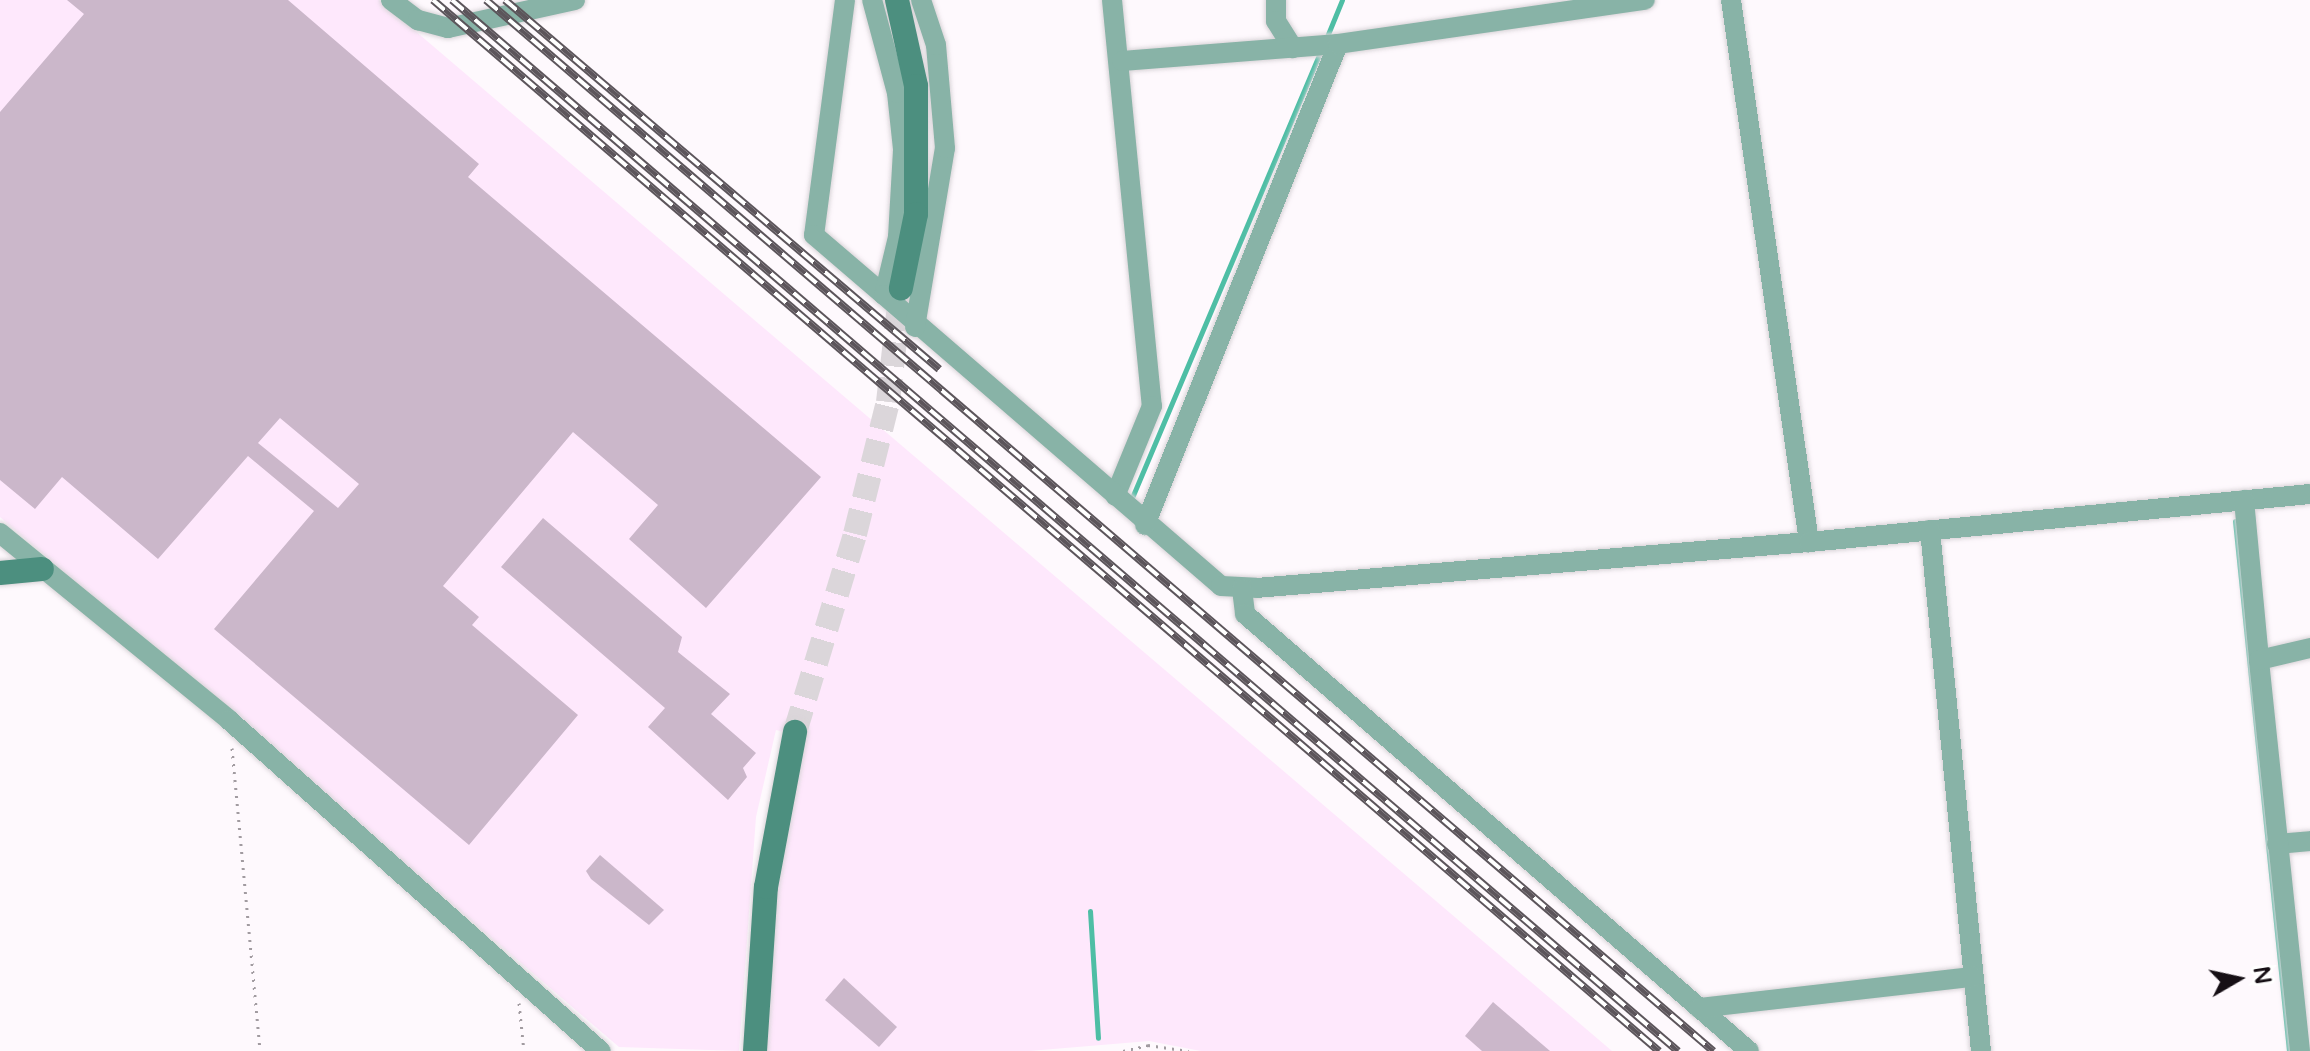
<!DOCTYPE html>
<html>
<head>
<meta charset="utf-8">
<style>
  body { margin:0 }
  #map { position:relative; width:2310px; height:1051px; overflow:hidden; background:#fef9fd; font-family:"Varela Round",sans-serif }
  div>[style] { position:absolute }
  .built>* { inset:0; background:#fee8fc }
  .stream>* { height:5px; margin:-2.5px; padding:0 2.5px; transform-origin:2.5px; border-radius:2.5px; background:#4ebea5 }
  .building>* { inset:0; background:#cbb7ca }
  .secondary-tunnel>* { height:24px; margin-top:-12px; transform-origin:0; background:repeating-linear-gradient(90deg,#dbd6da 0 24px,transparent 0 36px) }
  .path>* { height:3px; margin-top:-1.5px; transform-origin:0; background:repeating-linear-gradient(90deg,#a19ba0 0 2px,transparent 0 8px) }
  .roads { filter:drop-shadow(0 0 2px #d9d4d8) drop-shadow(0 0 2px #d9d4d8) }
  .street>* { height:20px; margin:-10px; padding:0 10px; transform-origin:10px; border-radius:10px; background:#88b3a7 }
  .secondary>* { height:24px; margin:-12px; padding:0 12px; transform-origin:12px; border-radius:12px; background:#4c8f7f }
  .rail>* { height:8px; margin-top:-4px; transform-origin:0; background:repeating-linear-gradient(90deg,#fff 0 15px,#5c555b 0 30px); box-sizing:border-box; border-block:2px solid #5c555b }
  span { translate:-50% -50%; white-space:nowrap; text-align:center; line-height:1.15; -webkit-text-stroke:7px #fff; paint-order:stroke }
  .north { position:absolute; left:2198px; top:939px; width:80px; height:80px; -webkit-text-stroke:6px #fff; paint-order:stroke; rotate:81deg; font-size:22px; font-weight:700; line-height:32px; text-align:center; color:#160f15 }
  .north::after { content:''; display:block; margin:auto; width:28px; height:36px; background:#160f15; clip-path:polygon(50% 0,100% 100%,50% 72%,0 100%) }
</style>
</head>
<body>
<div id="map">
  <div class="built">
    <i style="clip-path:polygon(0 0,379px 0,1612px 1051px,1201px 1051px,1149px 1041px,1029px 1051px,764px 1051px,774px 872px,801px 736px,776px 730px,756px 817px,739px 1051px,619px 1047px,0 517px)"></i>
  </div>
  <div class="stream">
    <i style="left:1326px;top:39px;width:42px;rotate:-67.7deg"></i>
    <i style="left:1131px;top:500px;width:486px;rotate:-67.1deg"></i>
    <i style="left:2235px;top:521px;width:533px;rotate:84.18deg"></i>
    <i style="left:1090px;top:911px;width:127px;rotate:86.4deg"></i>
  </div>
  <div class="building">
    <i style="clip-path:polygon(evenodd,67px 0,288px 0,479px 164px,468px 177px,821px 477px,706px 608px,629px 539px,658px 505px,573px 432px,443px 586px,479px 617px,472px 625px,578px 715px,469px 845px,214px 629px,314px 511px,248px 456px,158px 559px,62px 477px,35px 509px,0 480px,0 112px,84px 14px,67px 0,280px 418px,359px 484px,338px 508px,258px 443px,280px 418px)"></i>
    <i style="clip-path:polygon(543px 518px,682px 637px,678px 652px,730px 694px,711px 714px,756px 753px,743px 768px,747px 777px,728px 800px,648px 727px,665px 708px,501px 567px)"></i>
    <i style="clip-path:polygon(600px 855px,664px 910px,649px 925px,591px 879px,586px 871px)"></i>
    <i style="clip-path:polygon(844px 978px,897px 1027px,879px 1047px,825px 1000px)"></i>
    <i style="clip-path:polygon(1493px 1002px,1550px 1051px,1482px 1051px,1465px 1036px)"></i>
  </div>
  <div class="secondary-tunnel">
    <i style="left:795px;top:732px;width:207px;rotate:-73.1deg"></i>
    <i style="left:855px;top:534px;width:136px;rotate:-76deg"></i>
    <i style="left:888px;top:402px;width:115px;rotate:-83.5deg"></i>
  </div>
  <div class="path">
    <i style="left:232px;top:748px;width:304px;rotate:84.7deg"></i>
    <i style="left:519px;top:1003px;width:48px;rotate:84.1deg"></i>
    <i style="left:1123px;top:1051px;width:26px;rotate:-13deg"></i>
    <i style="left:1148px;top:1045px;width:41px;rotate:8.3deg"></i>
  </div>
  <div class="roads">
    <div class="street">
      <i style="left:391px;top:0;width:34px;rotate:37deg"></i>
      <i style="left:418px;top:20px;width:31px;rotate:15deg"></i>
      <i style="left:448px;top:28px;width:130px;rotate:-12.4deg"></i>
      <i style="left:845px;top:0;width:237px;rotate:97.5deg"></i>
      <i style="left:814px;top:235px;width:92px;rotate:40.6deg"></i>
      <i style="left:884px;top:295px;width:60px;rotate:-76.4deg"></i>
      <i style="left:898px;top:237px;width:88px;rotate:-86.7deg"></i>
      <i style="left:903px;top:149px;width:56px;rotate:-96.1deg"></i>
      <i style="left:897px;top:93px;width:96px;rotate:-105deg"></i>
      <i style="left:1112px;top:0;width:408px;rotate:84.4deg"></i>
      <i style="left:1152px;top:406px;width:97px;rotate:112.3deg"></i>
      <i style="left:1276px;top:0;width:21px;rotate:90deg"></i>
      <i style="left:1276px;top:21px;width:32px;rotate:58deg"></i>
      <i style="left:1731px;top:0;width:548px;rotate:81.81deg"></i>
      <i style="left:1122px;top:61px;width:217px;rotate:-4.5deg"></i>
      <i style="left:884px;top:295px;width:445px;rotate:40.8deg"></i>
      <i style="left:1221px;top:586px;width:35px;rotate:3deg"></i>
      <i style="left:1256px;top:588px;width:555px;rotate:-4.76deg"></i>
      <i style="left:1809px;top:542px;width:503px;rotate:-5.47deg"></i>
      <i style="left:915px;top:327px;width:181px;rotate:-80.5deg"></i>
      <i style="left:945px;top:148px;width:103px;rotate:-95deg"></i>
      <i style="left:936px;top:45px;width:47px;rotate:-108.4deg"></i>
      <i style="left:2244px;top:500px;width:161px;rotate:84.6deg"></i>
      <i style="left:1145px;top:525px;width:518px;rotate:-68.14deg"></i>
      <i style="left:1338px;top:44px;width:310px;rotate:-8.2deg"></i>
      <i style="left:1930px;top:530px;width:523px;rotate:84.41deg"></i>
      <i style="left:0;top:533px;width:296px;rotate:39.2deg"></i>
      <i style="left:229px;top:720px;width:498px;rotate:41.7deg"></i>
      <i style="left:1242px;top:589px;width:25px;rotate:83deg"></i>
      <i style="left:1245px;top:614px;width:667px;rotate:40.93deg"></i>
      <i style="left:2277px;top:844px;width:33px;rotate:-5deg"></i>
      <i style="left:1699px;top:1008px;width:276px;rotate:-6.5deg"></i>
      <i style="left:2300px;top:1051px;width:393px;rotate:-96deg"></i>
      <i style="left:2259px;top:660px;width:52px;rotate:-13.2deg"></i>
    </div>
    <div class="secondary">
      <i style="left:897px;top:0;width:88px;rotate:77.5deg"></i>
      <i style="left:916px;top:86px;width:128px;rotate:90deg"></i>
      <i style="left:916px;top:214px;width:76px;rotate:101.5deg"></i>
      <i style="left:0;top:573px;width:42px;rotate:-5.4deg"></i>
      <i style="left:755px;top:1051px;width:164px;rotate:-86.2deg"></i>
      <i style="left:766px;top:887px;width:158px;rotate:-79.4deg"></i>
    </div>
  </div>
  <div class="rail">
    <i style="left:433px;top:0;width:1615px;rotate:40.61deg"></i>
    <i style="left:452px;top:0;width:1615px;rotate:40.61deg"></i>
    <i style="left:486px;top:0;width:1616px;rotate:40.58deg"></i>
    <i style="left:505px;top:0;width:570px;rotate:40.37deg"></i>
  </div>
  <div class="north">N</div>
</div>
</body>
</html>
